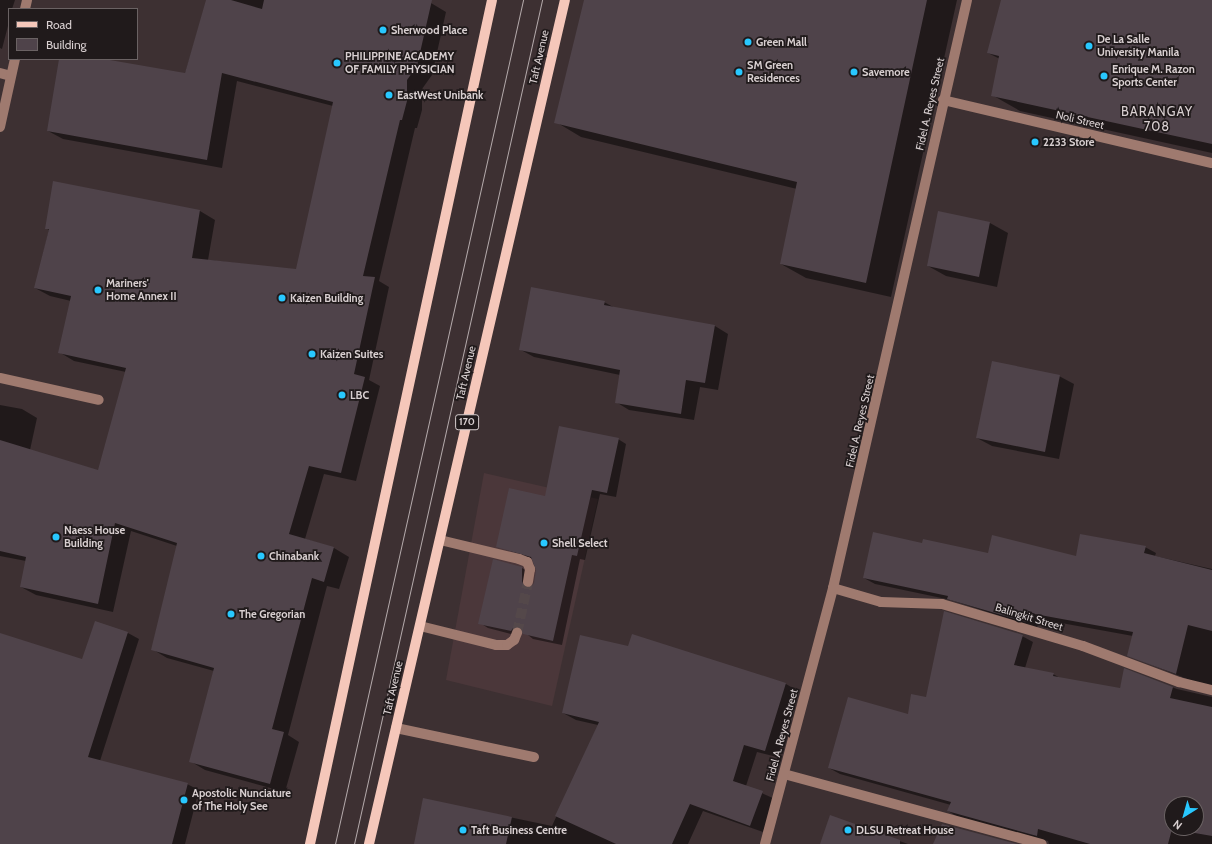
<!DOCTYPE html>
<html>
<head>
<meta charset="utf-8">
<style>
  body { margin:0 }
  #map { position:relative; width:1212px; height:844px; overflow:hidden; background:#3d3032; font-family:Cabin,sans-serif }
  div>[style] { position:absolute }
  .built>* { inset:0; background:#4b373a }
  .shadow>* { inset:0; background:#0007 }
  .building>* { inset:0; background:#4f434a }
  .minor-tunnel>* { height:10px; margin-top:-5px; transform-origin:0; background:repeating-linear-gradient(90deg,#54484a 0 10px,transparent 0 15px) }
  .minor>* { height:10px; margin:-5px; padding:0 5px; transform-origin:5px; border-radius:5px; background:#9f7a6f }
  .major>* { height:10px; margin:-5px; padding:0 5px; transform-origin:5px; border-radius:5px; background:#f5c7ba }
  .tram>* { height:1px; margin:-0.5px; padding:0 0.5px; transform-origin:0.5px; border-radius:0.5px; background:#b4aaab }
  .dots>* { width:11px; height:11px; translate:-50% -50%; box-sizing:border-box; border:2px solid #201a1b; border-radius:50% }
  span { translate:-50% -50%; white-space:nowrap; text-align:center; line-height:1.15; -webkit-text-stroke:3.5px #201a1b; paint-order:stroke }
  .shield-label span { padding:1px 3px; background:#201a1b; border:1px solid; border-radius:3px; -webkit-text-stroke-width:0 }
  .shield-label { font-size:10px; color:#d8cfd0; font-weight:700 }
  .poi-label { font-size:11px; color:#d8cfd0; font-weight:700 }
  .left { translate:0 -50%; text-align:left }
  .street-label { font-size:11px; color:#d8cfd0 }
  .quarter-label { font-size:13px; color:#d8cfd0; letter-spacing:1px }
  .legend { position:absolute; left:8px; top:8px; width:130px; height:52px; box-sizing:border-box; background:#201a1b; border:1px solid #6a6263; margin:0; padding:5px 7px; list-style:none; font-size:12px; color:#d8cfd0 }
  .legend li { display:flex; align-items:center; gap:8px; height:20px }
  .legend b { width:20px; border:1px solid #6a6263 }
  .north { position:absolute; left:1164px; top:796px; width:40px; height:40px; box-sizing:border-box; background:#201a1b; border:1px solid #6a6263; border-radius:50%; rotate:217deg; font-size:11px; font-weight:700; line-height:16px; text-align:center; color:#d8cfd0 }
  .north::after { content:''; display:block; margin:auto; width:14px; height:18px; background:#28c8ff; clip-path:polygon(50% 0,100% 100%,50% 72%,0 100%) }
</style>
</head>
<body>
<div id="map">
  <div class="built">
    <i style="clip-path:polygon(484px 473px,598px 499px,552px 706px,446px 680px)"></i>
  </div>
  <div class="shadow">
    <i style="clip-path:polygon(0 0,15px 0,12px 9px,9px 9px,9px 22px,2px 49px,0 48px)"></i>
    <i style="clip-path:polygon(207px 0,419px 0,431px 3px,446px 12px,432px 75px,422px 89px,422px 110px,417px 128px,415px 128px,379px 281px,389px 287px,369px 380px,380px 386px,356px 481px,324px 474px,305px 539px,334px 548px,349px 557px,339px 589px,327px 586px,288px 735px,299px 742px,285px 792px,205px 770px,190px 761px,214px 671px,167px 658px,152px 649px,177px 546px,131px 531px,113px 612px,36px 595px,21px 587px,26px 561px,0 556px,0 405px,22px 409px,37px 418px,30px 450px,99px 471px,126px 372px,74px 361px,59px 352px,71px 301px,50px 296px,35px 288px,49px 230px,46px 228px,54px 182px,200px 211px,215px 220px,208px 260px,297px 270px,333px 106px,237px 81px,222px 168px,63px 139px,48px 131px,60px 59px,98px 59px,185px 74px)"></i>
    <i style="clip-path:polygon(585px 0,957px 0,891px 297px,806px 278px,781px 264px,797px 189px,581px 137px,556px 122px)"></i>
    <i style="clip-path:polygon(1002px 0,1212px 0,1212px 153px,1020px 111px,992px 95px,1000px 59px,988px 53px)"></i>
    <i style="clip-path:polygon(939px 212px,990px 223px,1008px 233px,997px 287px,946px 276px,928px 266px)"></i>
    <i style="clip-path:polygon(604px 302px,615px 308px,715px 326px,728px 334px,718px 390px,700px 387px,694px 420px,629px 410px,616px 402px,620px 375px,534px 357px,521px 350px)"></i>
    <i style="clip-path:polygon(1059px 376px,1074px 384px,1059px 459px,992px 446px,977px 438px)"></i>
    <i style="clip-path:polygon(618px 439px,626px 444px,616px 497px,600px 494px,585px 560px,580px 559px,562px 645px,533px 639px,523px 631px,519px 636px,488px 628px,480px 623px,522px 568px,530px 573px,531px 589px,535px 584px,537px 569px,533px 559px,497px 546px,546px 497px)"></i>
    <i style="clip-path:polygon(923px 544px,989px 555px,1077px 557px,1145px 547px,1156px 553px,1155px 556px,1212px 569px,1212px 686px,1192px 681px,1128px 655px,1133px 636px,1039px 619px,1037px 628px,951px 600px,875px 584px,864px 578px)"></i>
    <i style="clip-path:polygon(128px 633px,139px 639px,100px 761px,187px 784px,199px 790px,185px 844px,0 844px,0 634px,83px 661px)"></i>
    <i style="clip-path:polygon(evenodd,1022px 636px,1033px 642px,1025px 668px,1053px 674px,1062px 679px,1120px 689px,1125px 670px,1177px 689px,1212px 697px,1212px 844px,1049px 844px,1048px 841px,958px 817px,948px 811px,951px 805px,840px 774px,829px 768px,909px 715px,926px 698px,1022px 636px,1172px 804px,1196px 804px,1196px 828px,1172px 828px,1172px 804px)"></i>
    <i style="clip-path:polygon(786px 684px,798px 691px,777px 757px,757px 752px,746px 786px,775px 799px,763px 832px,703px 811px,688px 844px,415px 844px,424px 799px,552px 826px,598px 725px,576px 720px,563px 713px)"></i>
    <i style="clip-path:polygon(831px 817px,908px 844px,821px 844px)"></i>
  </div>
  <div class="building">
    <i style="clip-path:polygon(206px 0,231px 0,262px 9px,264px 0,432px 0,417px 66px,407px 80px,407px 101px,402px 120px,400px 120px,363px 276px,375px 277px,354px 374px,365px 377px,341px 473px,309px 466px,289px 534px,334px 547px,324px 582px,312px 578px,272px 729px,284px 732px,270px 784px,189px 762px,214px 668px,151px 650px,177px 543px,115px 523px,98px 604px,20px 587px,26px 557px,0 551px,0 440px,98px 470px,126px 368px,58px 353px,71px 296px,34px 288px,49px 229px,45px 229px,53px 181px,200px 210px,192px 258px,296px 269px,333px 102px,222px 73px,207px 160px,47px 131px,59px 59px,104px 59px,185px 73px)"></i>
    <i style="clip-path:polygon(584px 0,927px 0,866px 283px,780px 264px,797px 182px,554px 123px)"></i>
    <i style="clip-path:polygon(1001px 0,1212px 0,1212px 144px,991px 96px,999px 56px,987px 53px)"></i>
    <i style="clip-path:polygon(938px 211px,990px 222px,979px 277px,927px 266px)"></i>
    <i style="clip-path:polygon(531px 287px,605px 301px,604px 305px,715px 325px,705px 383px,686px 380px,681px 414px,615px 403px,620px 370px,519px 350px)"></i>
    <i style="clip-path:polygon(992px 361px,1060px 375px,1045px 452px,976px 438px)"></i>
    <i style="clip-path:polygon(559px 426px,619px 438px,607px 493px,592px 490px,577px 556px,572px 555px,553px 641px,523px 634px,519px 627px,513px 628px,511px 631px,478px 624px,493px 559px,522px 567px,522px 581px,524px 587px,531px 588px,534px 583px,536px 570px,531px 557px,496px 547px,509px 488px,545px 496px)"></i>
    <i style="clip-path:polygon(873px 532px,922px 543px,923px 539px,988px 553px,992px 535px,1076px 556px,1080px 534px,1146px 546px,1144px 553px,1212px 570px,1212px 631px,1188px 625px,1176px 674px,1127px 656px,1133px 632px,1029px 613px,1026px 622px,947px 599px,948px 596px,863px 578px)"></i>
    <i style="clip-path:polygon(evenodd,944px 611px,1023px 635px,1014px 665px,1054px 673px,1053px 676px,1120px 688px,1124px 668px,1173px 687px,1170px 698px,1212px 707px,1212px 836px,1172px 829px,1168px 844px,1090px 844px,1038px 829px,1037px 836px,947px 811px,951px 802px,828px 768px,848px 697px,908px 714px,911px 694px,926px 697px,944px 611px,1172px 804px,1196px 804px,1196px 828px,1172px 828px,1172px 804px)"></i>
    <i style="clip-path:polygon(95px 621px,128px 632px,88px 757px,188px 783px,172px 844px,0 844px,0 633px,82px 659px)"></i>
    <i style="clip-path:polygon(632px 634px,786px 683px,765px 751px,744px 745px,733px 781px,763px 791px,750px 826px,690px 804px,672px 844px,616px 844px,555px 816px,599px 722px,562px 713px,580px 635px,628px 646px)"></i>
    <i style="clip-path:polygon(423px 798px,512px 817px,506px 844px,414px 844px)"></i>
    <i style="clip-path:polygon(830px 815px,900px 840px,900px 844px,820px 844px)"></i>
    <i style="clip-path:polygon(942px 824px,1017px 844px,933px 844px)"></i>
  </div>
  <div class="minor-tunnel">
    <i style="left:517px;top:633px;width:52px;rotate:-77.8deg"></i>
  </div>
  <div class="minor">
    <i style="left:25px;top:9px;width:9px;rotate:-77deg"></i>
    <i style="left:0;top:73px;width:11px;rotate:15deg"></i>
    <i style="left:943px;top:100px;width:276px;rotate:13.2deg"></i>
    <i style="left:0;top:127px;width:70px;rotate:-77.6deg"></i>
    <i style="left:0;top:378px;width:101px;rotate:12.5deg"></i>
    <i style="left:440px;top:540px;width:81px;rotate:13.5deg"></i>
    <i style="left:519px;top:559px;width:9px;rotate:21deg"></i>
    <i style="left:527px;top:562px;width:8px;rotate:67deg"></i>
    <i style="left:530px;top:569px;width:13px;rotate:99deg"></i>
    <i style="left:833px;top:588px;width:50px;rotate:16.3deg"></i>
    <i style="left:881px;top:602px;width:61px;rotate:1.9deg"></i>
    <i style="left:942px;top:604px;width:147px;rotate:16.6deg"></i>
    <i style="left:1083px;top:646px;width:103px;rotate:20.6deg"></i>
    <i style="left:1179px;top:682px;width:34px;rotate:14deg"></i>
    <i style="left:420px;top:626px;width:78px;rotate:14deg"></i>
    <i style="left:496px;top:645px;width:11px"></i>
    <i style="left:507px;top:645px;width:9px;rotate:-36deg"></i>
    <i style="left:514px;top:640px;width:8px;rotate:-67deg"></i>
    <i style="left:396px;top:728px;width:141px;rotate:11.9deg"></i>
    <i style="left:784px;top:774px;width:267px;rotate:15.2deg"></i>
    <i style="left:765px;top:844px;width:265px;rotate:-75.1deg"></i>
    <i style="left:833px;top:588px;width:603px;rotate:-77.16deg"></i>
  </div>
  <div class="major">
    <i style="left:310px;top:844px;width:863px;rotate:-77.83deg"></i>
    <i style="left:369px;top:844px;width:866px;rotate:-76.93deg"></i>
  </div>
  <div class="tram">
    <i style="left:335px;top:844px;width:865px;rotate:-77.44deg"></i>
    <i style="left:354px;top:844px;width:865px;rotate:-77.44deg"></i>
  </div>
  <div class="dots">
    <i style="left:383px;top:30px;background:#28c8ff"></i>
    <i style="left:748px;top:42px;background:#28c8ff"></i>
    <i style="left:1089px;top:46px;background:#28c8ff"></i>
    <i style="left:337px;top:63px;background:#28c8ff"></i>
    <i style="left:739px;top:72px;background:#28c8ff"></i>
    <i style="left:854px;top:72px;background:#28c8ff"></i>
    <i style="left:1104px;top:76px;background:#28c8ff"></i>
    <i style="left:389px;top:95px;background:#28c8ff"></i>
    <i style="left:1035px;top:142px;background:#28c8ff"></i>
    <i style="left:98px;top:290px;background:#28c8ff"></i>
    <i style="left:282px;top:298px;background:#28c8ff"></i>
    <i style="left:312px;top:354px;background:#28c8ff"></i>
    <i style="left:342px;top:395px;background:#28c8ff"></i>
    <i style="left:56px;top:537px;background:#28c8ff"></i>
    <i style="left:544px;top:543px;background:#28c8ff"></i>
    <i style="left:261px;top:556px;background:#28c8ff"></i>
    <i style="left:231px;top:614px;background:#28c8ff"></i>
    <i style="left:184px;top:800px;background:#28c8ff"></i>
    <i style="left:463px;top:830px;background:#28c8ff"></i>
    <i style="left:848px;top:830px;background:#28c8ff"></i>
  </div>
  <div class="shield-label">
    <span style="left:467px;top:422px">170</span>
  </div>
  <div class="poi-label">
    <span class="left" style="left:391px;top:30px">Sherwood Place</span>
    <span class="left" style="left:1097px;top:46px">De La Salle<br>University Manila</span>
    <span class="left" style="left:756px;top:42px">Green Mall</span>
    <span class="left" style="left:345px;top:63px">PHILIPPINE ACADEMY<br>OF FAMILY PHYSICIAN</span>
    <span class="left" style="left:747px;top:72px">SM Green<br>Residences</span>
    <span class="left" style="left:1112px;top:76px">Enrique M. Razon<br>Sports Center</span>
    <span class="left" style="left:862px;top:72px">Savemore</span>
    <span class="left" style="left:397px;top:95px">EastWest Unibank</span>
    <span class="left" style="left:1043px;top:142px">2233 Store</span>
    <span class="left" style="left:106px;top:290px">Mariners'<br>Home Annex II</span>
    <span class="left" style="left:290px;top:298px">Kaizen Building</span>
    <span class="left" style="left:320px;top:354px">Kaizen Suites</span>
    <span class="left" style="left:350px;top:395px">LBC</span>
    <span class="left" style="left:64px;top:537px">Naess House<br>Building</span>
    <span class="left" style="left:552px;top:543px">Shell Select</span>
    <span class="left" style="left:269px;top:556px">Chinabank</span>
    <span class="left" style="left:239px;top:614px">The Gregorian</span>
    <span class="left" style="left:192px;top:800px">Apostolic Nunciature<br>of The Holy See</span>
    <span class="left" style="left:471px;top:830px">Taft Business Centre</span>
    <span class="left" style="left:856px;top:830px">DLSU Retreat House</span>
  </div>
  <div class="street-label">
    <span style="left:539px;top:57px;rotate:-77deg">Taft Avenue</span>
    <span style="left:930px;top:104px;rotate:-77deg">Fidel A. Reyes Street</span>
    <span style="left:1080px;top:120px;rotate:13deg">Noli Street</span>
    <span style="left:466px;top:373px;rotate:-77deg">Taft Avenue</span>
    <span style="left:860px;top:421px;rotate:-77deg">Fidel A. Reyes Street</span>
    <span style="left:1029px;top:617px;rotate:17deg">Balingkit Street</span>
    <span style="left:393px;top:688px;rotate:-77deg">Taft Avenue</span>
    <span style="left:782px;top:735px;rotate:-75deg">Fidel A. Reyes Street</span>
  </div>
  <div class="quarter-label">
    <span style="left:1157px;top:119px">BARANGAY<br>708</span>
  </div>
  <ul class="legend">
  <li><b style="height:5px;background:#f5c7ba"></b>Road</li>
  <li><b style="height:11px;background:#4f434a"></b>Building</li>
  </ul>
  <div class="north">N</div>
</div>
</body>
</html>
